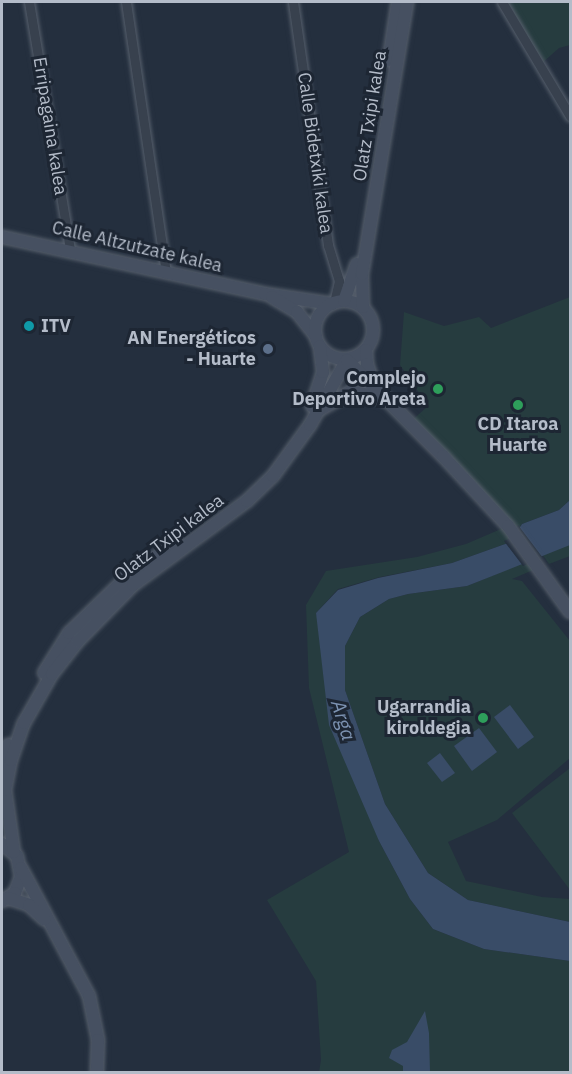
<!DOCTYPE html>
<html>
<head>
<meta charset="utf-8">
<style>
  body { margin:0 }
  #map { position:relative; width:572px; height:1074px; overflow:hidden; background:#242f3e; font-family:"IBM Plex Sans",sans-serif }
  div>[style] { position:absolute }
  .green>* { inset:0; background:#263c3f }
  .water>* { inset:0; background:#394c67 }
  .pier>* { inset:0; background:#242f3e }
  .roads { filter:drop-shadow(0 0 2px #565f6c) drop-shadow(0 0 2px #565f6c) }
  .street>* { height:9px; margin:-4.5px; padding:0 4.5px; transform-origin:4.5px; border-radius:4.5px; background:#38414e }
  .secondary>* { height:12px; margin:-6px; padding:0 6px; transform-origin:6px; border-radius:6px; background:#465061 }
  .secondary>.ring { margin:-6px; padding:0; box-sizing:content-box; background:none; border:12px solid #465061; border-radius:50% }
  .dots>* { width:16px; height:16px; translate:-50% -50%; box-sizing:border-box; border:3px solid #1d2633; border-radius:50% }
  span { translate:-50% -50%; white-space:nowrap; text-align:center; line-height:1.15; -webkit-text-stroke:6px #1d2633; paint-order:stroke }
  .street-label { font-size:18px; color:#b4bcc9 }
  .poi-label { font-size:18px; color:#b4bcc9; font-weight:700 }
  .left { translate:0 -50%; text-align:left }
  .right { translate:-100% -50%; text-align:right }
  .water-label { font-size:20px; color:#7c92b1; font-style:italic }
  .frame { position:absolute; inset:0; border:3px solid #b4bcc9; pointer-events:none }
</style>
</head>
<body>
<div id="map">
  <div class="green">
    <i style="clip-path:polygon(502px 2px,570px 2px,570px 45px,559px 48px,541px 64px)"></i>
    <i style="clip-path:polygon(570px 297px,570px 500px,559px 510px,522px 524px,511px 542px,452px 563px,380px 577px,338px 589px,316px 613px,379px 841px,410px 899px,433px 929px,484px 949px,570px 961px,570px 1072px,319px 1072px,321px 1060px,316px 981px,267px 900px,349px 852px,309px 688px,306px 605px,326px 571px,417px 557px,466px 544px,508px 526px,409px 423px,428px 406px,400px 365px,404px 312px,444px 326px,479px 317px,491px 328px)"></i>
    <i style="clip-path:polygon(570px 544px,570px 556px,549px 564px,542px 554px)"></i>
    <i style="clip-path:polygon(532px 559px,538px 568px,512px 579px,522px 581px,570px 641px,570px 758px,497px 820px,448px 842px,466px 881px,542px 897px,570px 899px,570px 922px,468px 900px,428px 873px,385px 804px,345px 690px,345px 646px,360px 617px,389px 599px,408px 594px,467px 586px)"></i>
    <i style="clip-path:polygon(570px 768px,570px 890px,512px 813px)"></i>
  </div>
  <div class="water">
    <i style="clip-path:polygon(570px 500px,570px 545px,467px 586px,408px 594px,389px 599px,360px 617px,345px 646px,345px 690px,385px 804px,428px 873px,468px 900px,570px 922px,570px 961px,484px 949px,433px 929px,410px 899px,379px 841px,329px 725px,316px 613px,338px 590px,378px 578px,452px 563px,511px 542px,522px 524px,559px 510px)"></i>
    <i style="clip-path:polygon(510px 705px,534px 737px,518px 749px,494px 717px)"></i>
    <i style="clip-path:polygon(479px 728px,497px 752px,472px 771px,454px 746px)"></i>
    <i style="clip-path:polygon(440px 753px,455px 773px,442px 782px,427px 763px)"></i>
    <i style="clip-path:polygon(425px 1011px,429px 1033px,430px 1072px,403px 1072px,403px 1066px,389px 1058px,392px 1050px,407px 1042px)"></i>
  </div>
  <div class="pier">
    <i style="clip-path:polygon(518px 525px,543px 558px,523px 566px,504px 541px,509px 539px)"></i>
  </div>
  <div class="roads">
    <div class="street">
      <i style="left:29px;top:2px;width:252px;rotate:80.6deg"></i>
      <i style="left:126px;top:2px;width:274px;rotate:81.6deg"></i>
      <i style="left:293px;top:2px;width:246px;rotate:81.8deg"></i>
      <i style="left:328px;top:245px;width:38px;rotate:73deg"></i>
      <i style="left:339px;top:281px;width:22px;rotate:103deg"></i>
      <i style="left:502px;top:2px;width:133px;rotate:59.2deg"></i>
    </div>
    <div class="secondary">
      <i style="left:389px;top:60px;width:59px;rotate:-81.2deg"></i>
      <i style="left:2px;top:237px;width:269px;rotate:12.2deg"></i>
      <i style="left:265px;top:294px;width:68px;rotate:8.5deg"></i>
      <i style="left:272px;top:297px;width:29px;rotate:31deg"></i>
      <i style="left:297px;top:312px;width:31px;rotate:52deg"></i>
      <i class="ring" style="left:315px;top:301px;width:46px;height:46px"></i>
      <i style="left:344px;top:301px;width:39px;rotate:-71deg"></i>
      <i style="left:363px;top:307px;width:33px;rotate:-92deg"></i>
      <i style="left:362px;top:274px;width:276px;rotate:-80.6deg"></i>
      <i style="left:366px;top:350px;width:14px;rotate:86deg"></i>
      <i style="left:367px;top:364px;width:22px;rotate:72deg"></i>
      <i style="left:312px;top:406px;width:36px;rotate:-72deg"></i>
      <i style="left:323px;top:372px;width:26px;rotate:-97deg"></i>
      <i style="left:319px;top:410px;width:36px;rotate:-30deg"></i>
      <i style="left:350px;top:392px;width:21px;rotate:8deg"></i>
      <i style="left:371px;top:395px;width:13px;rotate:18deg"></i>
      <i style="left:44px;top:673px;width:47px;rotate:-58deg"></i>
      <i style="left:69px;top:633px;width:81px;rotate:-44deg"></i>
      <i style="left:127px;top:577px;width:58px;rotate:-34.5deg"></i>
      <i style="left:2px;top:764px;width:20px;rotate:-72deg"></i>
      <i style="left:2px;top:844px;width:19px;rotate:39deg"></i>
      <i style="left:17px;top:856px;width:21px;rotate:79deg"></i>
      <i style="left:21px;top:877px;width:17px;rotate:111deg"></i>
      <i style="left:15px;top:893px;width:15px;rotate:148deg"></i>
      <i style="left:14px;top:852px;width:63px;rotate:-98.3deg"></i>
      <i style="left:5px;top:790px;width:31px;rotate:-79deg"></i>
      <i style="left:11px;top:760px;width:39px;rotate:-71deg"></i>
      <i style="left:24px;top:723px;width:56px;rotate:-60.3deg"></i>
      <i style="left:52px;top:674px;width:41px;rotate:-52deg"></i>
      <i style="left:77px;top:642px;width:80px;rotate:-45.5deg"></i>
      <i style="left:133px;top:585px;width:142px;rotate:-36.4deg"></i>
      <i style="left:247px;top:501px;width:36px;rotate:-44deg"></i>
      <i style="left:273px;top:476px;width:63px;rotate:-54deg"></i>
      <i style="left:310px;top:425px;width:75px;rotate:-60.4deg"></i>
      <i style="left:347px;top:360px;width:136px;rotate:45deg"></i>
      <i style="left:443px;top:456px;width:96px;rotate:47.1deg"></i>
      <i style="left:508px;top:526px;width:106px;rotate:54.2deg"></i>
      <i style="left:21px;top:868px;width:145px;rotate:62deg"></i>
      <i style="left:89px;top:996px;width:45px;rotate:78.4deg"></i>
      <i style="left:98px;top:1040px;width:32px;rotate:92deg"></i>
      <i style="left:8px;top:898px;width:22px;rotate:18deg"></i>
      <i style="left:29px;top:905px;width:21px;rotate:43deg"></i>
    </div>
  </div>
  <div class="dots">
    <i style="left:29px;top:326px;background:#0f9aa8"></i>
    <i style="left:268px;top:349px;background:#5c6f8a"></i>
    <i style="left:438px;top:389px;background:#2e9e5b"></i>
    <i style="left:518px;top:405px;background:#2e9e5b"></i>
    <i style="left:483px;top:718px;background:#2e9e5b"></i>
  </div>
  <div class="street-label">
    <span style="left:370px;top:116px;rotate:-81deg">Olatz Txipi kalea</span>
    <span style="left:50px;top:126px;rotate:81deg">Erripagaina kalea</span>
    <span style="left:315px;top:153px;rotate:82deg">Calle Bidetxiki kalea</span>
    <span style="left:137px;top:247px;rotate:13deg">Calle Altzutzate kalea</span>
    <span style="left:169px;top:538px;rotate:-37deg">Olatz Txipi kalea</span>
  </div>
  <div class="poi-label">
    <span class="left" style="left:41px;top:326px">ITV</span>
    <span class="right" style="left:256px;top:349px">AN Energéticos<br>- Huarte</span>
    <span class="right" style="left:426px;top:389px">Complejo<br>Deportivo Areta</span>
    <span style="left:518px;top:435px">CD Itaroa<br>Huarte</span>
    <span class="right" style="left:471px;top:718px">Ugarrandia<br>kiroldegia</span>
  </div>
  <div class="water-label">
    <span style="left:344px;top:720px;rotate:73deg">Arga</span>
  </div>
  <div class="frame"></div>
</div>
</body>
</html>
